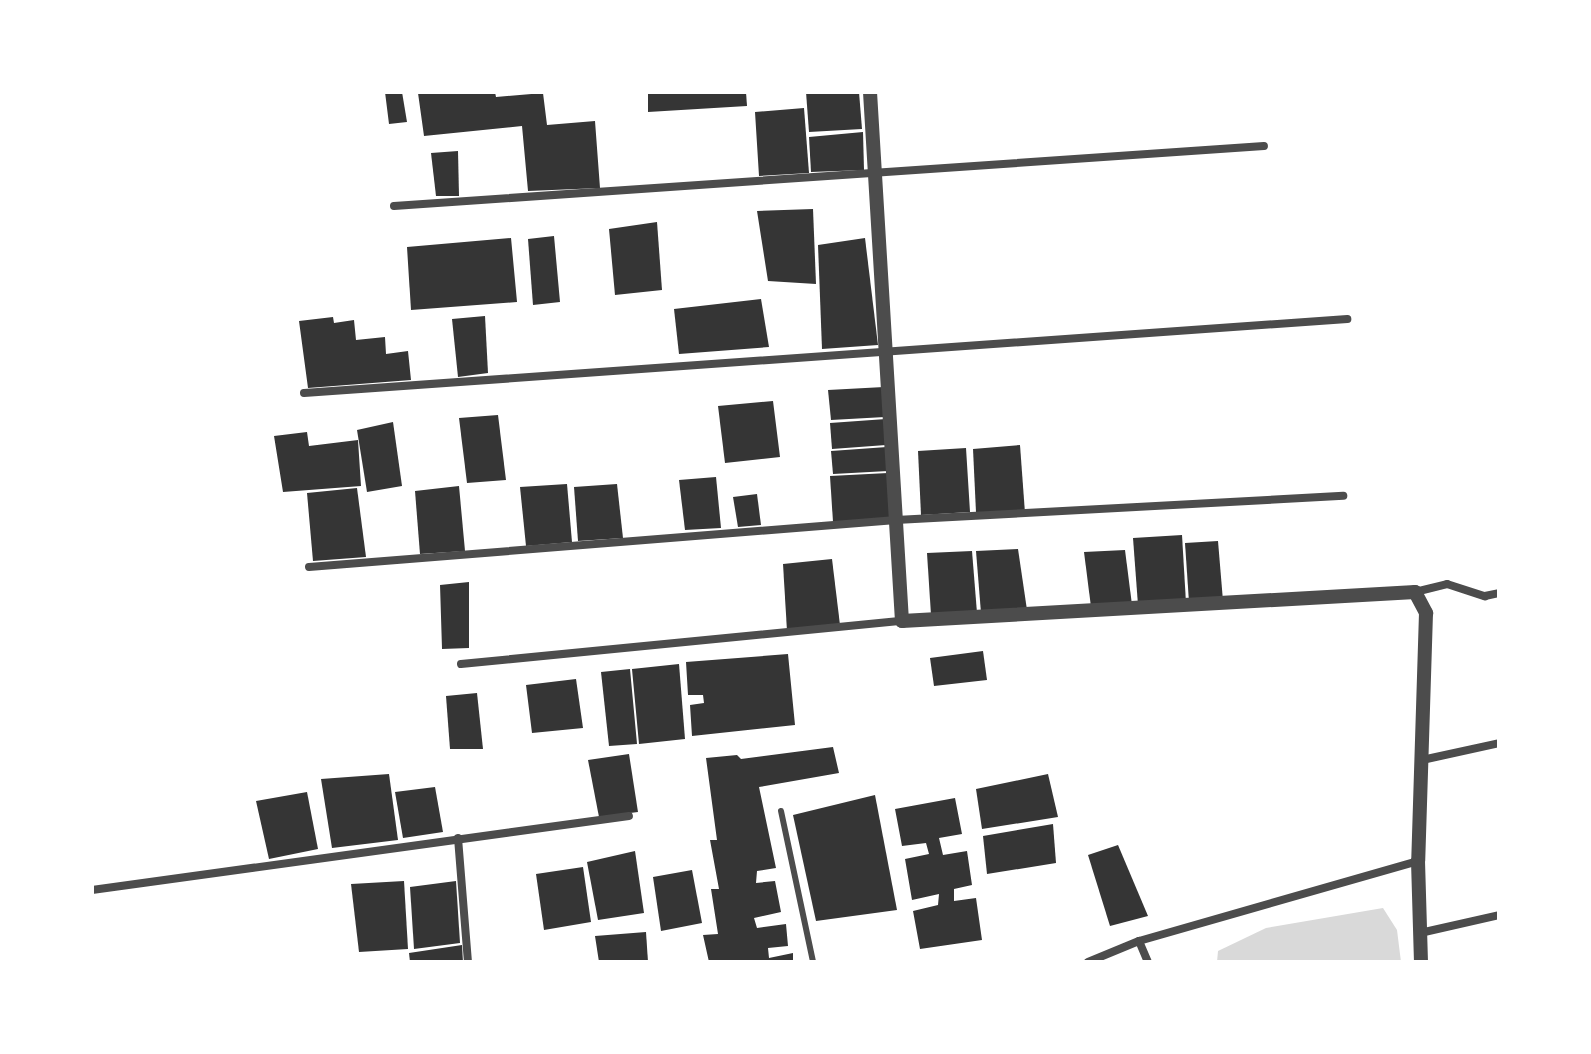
<!DOCTYPE html>
<html>
<head>
<meta charset="utf-8">
<style>
  body { margin:0 }
  #map { position:relative; width:1591px; height:1054px; overflow:hidden; background:#fff; font-family:"Golos Text",sans-serif }
  div>[style] { position:absolute }
  .water>* { inset:0; background:#d9d9d9 }
  .building>* { inset:0; background:#353535 }
  .service>* { height:6px; margin:-3px; padding:0 3px; transform-origin:3px; border-radius:3px; background:#4c4c4c }
  .minor>* { height:8px; margin:-4px; padding:0 4px; transform-origin:4px; border-radius:4px; background:#4c4c4c }
  .tertiary>* { height:14px; margin:-7px; padding:0 7px; transform-origin:7px; border-radius:7px; background:#4c4c4c }
  span { translate:-50% -50%; white-space:nowrap; text-align:center; line-height:1.15; -webkit-text-stroke:6px #fff; paint-order:stroke }
  .frame { position:absolute; inset:0; border:94px solid #fff; pointer-events:none }
</style>
</head>
<body>
<div id="map">
  <div class="water">
    <i style="clip-path:polygon(1383px 908px,1397px 930px,1401px 962px,1217px 962px,1218px 951px,1266px 928px)"></i>
  </div>
  <div class="building">
    <i style="clip-path:polygon(385px 92px,402px 92px,407px 122px,389px 124px)"></i>
    <i style="clip-path:polygon(495px 92px,496px 97px,543px 93px,547px 125px,595px 121px,600px 188px,528px 191px,522px 126px,424px 136px,418px 93px)"></i>
    <i style="clip-path:polygon(648px 92px,746px 92px,747px 106px,648px 112px)"></i>
    <i style="clip-path:polygon(806px 92px,859px 92px,862px 129px,809px 132px)"></i>
    <i style="clip-path:polygon(804px 108px,809px 173px,759px 176px,755px 112px)"></i>
    <i style="clip-path:polygon(863px 132px,864px 170px,811px 172px,809px 137px)"></i>
    <i style="clip-path:polygon(458px 151px,459px 196px,436px 196px,431px 153px)"></i>
    <i style="clip-path:polygon(813px 209px,816px 284px,768px 281px,757px 211px)"></i>
    <i style="clip-path:polygon(657px 222px,662px 290px,615px 295px,609px 229px)"></i>
    <i style="clip-path:polygon(554px 236px,560px 302px,533px 305px,528px 239px)"></i>
    <i style="clip-path:polygon(511px 238px,517px 302px,411px 310px,407px 247px)"></i>
    <i style="clip-path:polygon(865px 238px,878px 345px,822px 349px,818px 245px)"></i>
    <i style="clip-path:polygon(761px 299px,769px 347px,679px 354px,674px 309px)"></i>
    <i style="clip-path:polygon(485px 316px,488px 373px,458px 377px,452px 319px)"></i>
    <i style="clip-path:polygon(333px 317px,334px 323px,354px 320px,356px 340px,385px 337px,386px 354px,408px 351px,411px 380px,308px 388px,299px 321px)"></i>
    <i style="clip-path:polygon(884px 387px,885px 417px,831px 420px,828px 390px)"></i>
    <i style="clip-path:polygon(773px 401px,780px 457px,725px 463px,718px 406px)"></i>
    <i style="clip-path:polygon(498px 415px,506px 480px,467px 483px,459px 418px)"></i>
    <i style="clip-path:polygon(886px 419px,886px 445px,832px 449px,830px 423px)"></i>
    <i style="clip-path:polygon(393px 422px,402px 486px,367px 492px,357px 430px)"></i>
    <i style="clip-path:polygon(307px 432px,309px 446px,358px 440px,361px 486px,283px 492px,274px 436px)"></i>
    <i style="clip-path:polygon(1020px 445px,1025px 513px,976px 512px,973px 449px)"></i>
    <i style="clip-path:polygon(887px 447px,888px 471px,833px 474px,831px 451px)"></i>
    <i style="clip-path:polygon(966px 448px,970px 512px,921px 515px,918px 451px)"></i>
    <i style="clip-path:polygon(888px 473px,890px 518px,833px 522px,830px 476px)"></i>
    <i style="clip-path:polygon(716px 477px,721px 528px,685px 530px,679px 480px)"></i>
    <i style="clip-path:polygon(567px 484px,572px 542px,526px 546px,520px 487px)"></i>
    <i style="clip-path:polygon(617px 484px,623px 538px,578px 541px,574px 487px)"></i>
    <i style="clip-path:polygon(459px 486px,465px 551px,420px 554px,415px 491px)"></i>
    <i style="clip-path:polygon(357px 488px,366px 557px,313px 561px,307px 493px)"></i>
    <i style="clip-path:polygon(757px 494px,761px 525px,738px 527px,733px 497px)"></i>
    <i style="clip-path:polygon(1182px 535px,1186px 603px,1138px 605px,1133px 538px)"></i>
    <i style="clip-path:polygon(1218px 541px,1223px 601px,1189px 602px,1185px 543px)"></i>
    <i style="clip-path:polygon(1018px 549px,1027px 610px,981px 613px,976px 551px)"></i>
    <i style="clip-path:polygon(1125px 550px,1132px 605px,1091px 607px,1084px 552px)"></i>
    <i style="clip-path:polygon(972px 551px,977px 613px,931px 615px,927px 553px)"></i>
    <i style="clip-path:polygon(832px 559px,840px 625px,787px 631px,783px 564px)"></i>
    <i style="clip-path:polygon(469px 582px,469px 648px,442px 649px,440px 585px)"></i>
    <i style="clip-path:polygon(983px 651px,987px 680px,934px 686px,930px 658px)"></i>
    <i style="clip-path:polygon(788px 654px,795px 725px,692px 736px,690px 705px,704px 703px,703px 695px,688px 695px,686px 662px)"></i>
    <i style="clip-path:polygon(679px 664px,685px 739px,639px 744px,632px 669px)"></i>
    <i style="clip-path:polygon(630px 669px,637px 744px,609px 746px,601px 672px)"></i>
    <i style="clip-path:polygon(576px 679px,583px 728px,532px 733px,526px 685px)"></i>
    <i style="clip-path:polygon(477px 693px,483px 749px,450px 749px,446px 696px)"></i>
    <i style="clip-path:polygon(833px 747px,839px 773px,759px 787px,776px 868px,757px 871px,756px 883px,775px 881px,781px 912px,754px 918px,757px 928px,786px 924px,788px 946px,768px 948px,769px 958px,793px 953px,793px 962px,709px 962px,703px 935px,718px 934px,711px 889px,719px 889px,710px 840px,717px 840px,706px 758px,737px 755px,741px 759px)"></i>
    <i style="clip-path:polygon(629px 754px,638px 812px,599px 817px,588px 760px)"></i>
    <i style="clip-path:polygon(389px 774px,398px 840px,332px 848px,321px 779px)"></i>
    <i style="clip-path:polygon(1048px 774px,1058px 817px,982px 829px,976px 789px)"></i>
    <i style="clip-path:polygon(435px 787px,443px 832px,403px 838px,395px 792px)"></i>
    <i style="clip-path:polygon(307px 792px,318px 849px,269px 859px,256px 801px)"></i>
    <i style="clip-path:polygon(875px 795px,897px 910px,816px 921px,793px 815px)"></i>
    <i style="clip-path:polygon(955px 798px,962px 834px,939px 838px,943px 855px,967px 851px,972px 885px,954px 889px,954px 901px,976px 898px,982px 940px,920px 949px,913px 911px,938px 905px,939px 894px,912px 900px,905px 859px,929px 854px,926px 843px,902px 846px,895px 809px)"></i>
    <i style="clip-path:polygon(1053px 824px,1056px 863px,987px 874px,983px 836px)"></i>
    <i style="clip-path:polygon(1118px 845px,1148px 916px,1110px 926px,1088px 855px)"></i>
    <i style="clip-path:polygon(635px 851px,644px 913px,598px 920px,587px 862px)"></i>
    <i style="clip-path:polygon(583px 867px,591px 922px,544px 930px,536px 874px)"></i>
    <i style="clip-path:polygon(692px 870px,702px 923px,661px 931px,653px 877px)"></i>
    <i style="clip-path:polygon(404px 881px,408px 949px,359px 952px,351px 884px)"></i>
    <i style="clip-path:polygon(456px 881px,460px 943px,414px 949px,410px 887px)"></i>
    <i style="clip-path:polygon(646px 932px,648px 962px,599px 962px,595px 936px)"></i>
    <i style="clip-path:polygon(462px 945px,463px 962px,410px 962px,409px 953px)"></i>
  </div>
  <div class="service">
    <i style="left:781px;top:811px;width:154px;rotate:78deg"></i>
  </div>
  <div class="minor">
    <i style="left:394px;top:206px;width:872px;rotate:-3.95deg"></i>
    <i style="left:304px;top:393px;width:1046px;rotate:-4.06deg"></i>
    <i style="left:309px;top:567px;width:589px;rotate:-4.58deg"></i>
    <i style="left:896px;top:520px;width:448px;rotate:-3.1deg"></i>
    <i style="left:1415px;top:592px;width:33px;rotate:-14deg"></i>
    <i style="left:1447px;top:584px;width:40px;rotate:18deg"></i>
    <i style="left:1485px;top:596px;width:14px;rotate:-12deg"></i>
    <i style="left:461px;top:664px;width:443px;rotate:-5.6deg"></i>
    <i style="left:1422px;top:760px;width:79px;rotate:-12.4deg"></i>
    <i style="left:458px;top:838px;width:124px;rotate:85.4deg"></i>
    <i style="left:92px;top:890px;width:542px;rotate:-7.85deg"></i>
    <i style="left:1420px;top:933px;width:81px;rotate:-12.8deg"></i>
    <i style="left:1139px;top:941px;width:23px;rotate:67deg"></i>
    <i style="left:1088px;top:962px;width:55px;rotate:-22.4deg"></i>
    <i style="left:1139px;top:941px;width:290px;rotate:-16deg"></i>
  </div>
  <div class="tertiary">
    <i style="left:870px;top:92px;width:530px;rotate:86.54deg"></i>
    <i style="left:902px;top:621px;width:514px;rotate:-3.24deg"></i>
    <i style="left:1415px;top:592px;width:24px;rotate:62deg"></i>
    <i style="left:1426px;top:613px;width:248px;rotate:91.8deg"></i>
    <i style="left:1418px;top:861px;width:101px;rotate:88.3deg"></i>
  </div>
  <div class="frame"></div>
</div>
</body>
</html>
